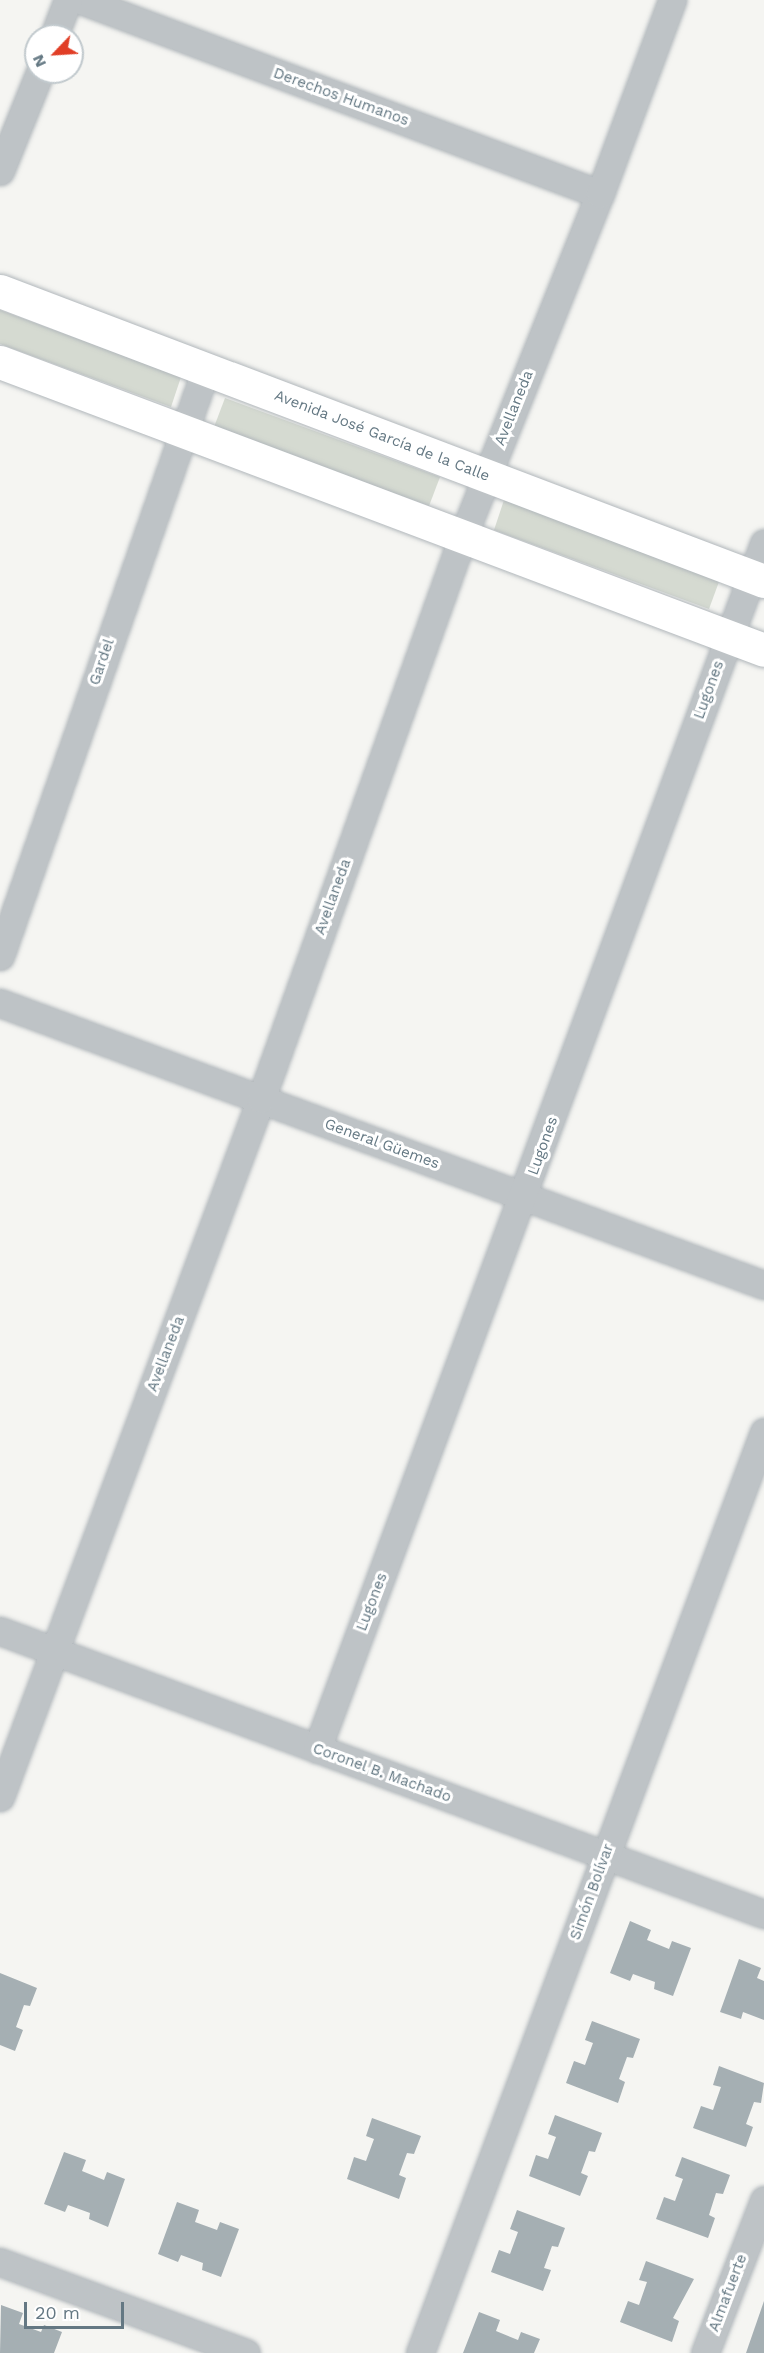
<!DOCTYPE html>
<html>
<head>
<meta charset="utf-8">
<style>
  body { margin:0 }
  #map { position:relative; width:764px; height:2353px; overflow:hidden; background:#f5f5f2; font-family:"Work Sans",sans-serif }
  div>[style] { position:absolute }
  .green>* { inset:0; background:#d5dad1 }
  .building>* { inset:0; background:#a5afb3 }
  .roads { filter:drop-shadow(0 0 2px #b1b7bb) drop-shadow(0 0 2px #b1b7bb) }
  .minor>* { height:27px; margin:-13.5px; padding:0 13.5px; transform-origin:13.5px; border-radius:13.5px; background:#bec3c6 }
  .secondary>* { height:33px; margin:-16.5px; padding:0 16.5px; transform-origin:16.5px; border-radius:16.5px; background:#fff }
  span { translate:-50% -50%; white-space:nowrap; text-align:center; line-height:1.15; -webkit-text-stroke:6px #fff; paint-order:stroke }
  .street-label { font-size:15px; color:#647883 }
  .north { position:absolute; left:24px; top:24px; width:60px; height:60px; box-sizing:border-box; background:#fff; border:2px solid #c1c9cd; border-radius:50%; rotate:245deg; font-size:16px; font-weight:700; line-height:24px; text-align:center; color:#647883 }
  .north::after { content:''; display:block; margin:auto; width:21px; height:27px; background:#e13e26; clip-path:polygon(50% 0,100% 100%,50% 72%,0 100%) }
  .scale { position:absolute; left:24px; top:2302px; width:100px; height:27px; box-sizing:border-box; border:3px solid #647883; border-top:0; padding-left:8px; font-size:18px; line-height:21px; white-space:nowrap; color:#647883; -webkit-text-stroke:4px #fff; paint-order:stroke }
</style>
</head>
<body>
<div id="map">
  <div class="green">
    <i style="clip-path:polygon(0 310px,181px 377px,171px 407px,0 344px)"></i>
    <i style="clip-path:polygon(225px 398px,440px 477px,429px 506px,214px 427px)"></i>
    <i style="clip-path:polygon(504px 500px,720px 579px,709px 609px,494px 530px)"></i>
  </div>
  <div class="building">
    <i style="clip-path:polygon(630px 1921px,651px 1930px,647px 1940px,669px 1949px,672px 1941px,691px 1948px,673px 1996px,654px 1989px,655px 1982px,633px 1974px,630px 1981px,610px 1973px)"></i>
    <i style="clip-path:polygon(739px 1959px,761px 1968px,757px 1978px,764px 1981px,764px 2020px,743px 2012px,741px 2019px,720px 2012px)"></i>
    <i style="clip-path:polygon(0 1973px,37px 1988px,30px 2006px,24px 2005px,16px 2027px,23px 2030px,15px 2051px,0 2045px)"></i>
    <i style="clip-path:polygon(592px 2021px,640px 2039px,633px 2058px,627px 2057px,619px 2079px,625px 2082px,618px 2103px,566px 2083px,574px 2061px,585px 2065px,593px 2043px,585px 2040px)"></i>
    <i style="clip-path:polygon(719px 2066px,764px 2083px,761px 2103px,754px 2102px,746px 2124px,753px 2127px,746px 2147px,693px 2128px,701px 2106px,713px 2110px,721px 2087px,713px 2085px)"></i>
    <i style="clip-path:polygon(555px 2115px,602px 2133px,595px 2152px,589px 2151px,581px 2173px,588px 2176px,580px 2196px,529px 2176px,536px 2155px,548px 2159px,556px 2137px,548px 2134px)"></i>
    <i style="clip-path:polygon(372px 2118px,421px 2136px,414px 2154px,407px 2153px,399px 2175px,406px 2178px,399px 2199px,347px 2179px,354px 2157px,366px 2161px,374px 2139px,366px 2136px)"></i>
    <i style="clip-path:polygon(64px 2152px,86px 2160px,82px 2171px,104px 2180px,107px 2172px,125px 2179px,108px 2227px,89px 2219px,90px 2213px,68px 2205px,65px 2212px,44px 2204px)"></i>
    <i style="clip-path:polygon(682px 2157px,730px 2175px,723px 2194px,716px 2193px,709px 2215px,715px 2218px,708px 2238px,656px 2219px,664px 2197px,675px 2201px,683px 2179px,675px 2176px)"></i>
    <i style="clip-path:polygon(177px 2202px,199px 2210px,195px 2222px,217px 2230px,220px 2222px,239px 2229px,221px 2277px,202px 2270px,203px 2263px,181px 2255px,178px 2262px,158px 2254px)"></i>
    <i style="clip-path:polygon(517px 2210px,565px 2228px,558px 2247px,552px 2246px,544px 2268px,551px 2270px,543px 2291px,491px 2272px,499px 2250px,510px 2254px,518px 2232px,510px 2229px)"></i>
    <i style="clip-path:polygon(646px 2261px,694px 2279px,673px 2318px,679px 2321px,672px 2342px,620px 2322px,628px 2301px,639px 2305px,647px 2282px,639px 2280px)"></i>
    <i style="clip-path:polygon(764px 2301px,764px 2353px,746px 2353px)"></i>
    <i style="clip-path:polygon(1px 2305px,23px 2313px,19px 2324px,41px 2332px,44px 2325px,62px 2332px,54px 2353px,0 2353px)"></i>
    <i style="clip-path:polygon(479px 2312px,500px 2320px,496px 2331px,518px 2340px,521px 2332px,540px 2339px,534px 2353px,463px 2353px)"></i>
  </div>
  <div class="roads">
    <div class="minor">
      <i style="left:81px;top:0;width:554px;rotate:20.5deg"></i>
      <i style="left:54px;top:36px;width:39px;rotate:-69deg"></i>
      <i style="left:0;top:171px;width:107px;rotate:-68deg"></i>
      <i style="left:0;top:956px;width:622px;rotate:-70.66deg"></i>
      <i style="left:0;top:1003px;width:814px;rotate:20.26deg"></i>
      <i style="left:0;top:1631px;width:815px;rotate:20.33deg"></i>
      <i style="left:317px;top:1749px;width:1286px;rotate:-69.66deg"></i>
      <i style="left:0;top:1797px;width:745px;rotate:-69.5deg"></i>
      <i style="left:261px;top:1099px;width:598px;rotate:-70.26deg"></i>
      <i style="left:463px;top:536px;width:368px;rotate:-68.2deg"></i>
      <i style="left:600px;top:194px;width:207px;rotate:-69.6deg"></i>
      <i style="left:0;top:2262px;width:262px;rotate:20.3deg"></i>
      <i style="left:420px;top:2353px;width:983px;rotate:-69.52deg"></i>
      <i style="left:705px;top:2353px;width:164px;rotate:-68.9deg"></i>
    </div>
    <div class="secondary">
      <i style="left:0;top:291px;width:817px;rotate:20.79deg"></i>
      <i style="left:0;top:362px;width:816px;rotate:20.65deg"></i>
    </div>
  </div>
  <div class="street-label">
    <span style="left:341px;top:97px;rotate:20deg">Derechos Humanos</span>
    <span style="left:514px;top:408px;rotate:-68deg">Avellaneda</span>
    <span style="left:382px;top:436px;rotate:21deg">Avenida José García de la Calle</span>
    <span style="left:102px;top:662px;rotate:-71deg">Gardel</span>
    <span style="left:709px;top:690px;rotate:-70deg">Lugones</span>
    <span style="left:333px;top:897px;rotate:-70deg">Avellaneda</span>
    <span style="left:382px;top:1144px;rotate:20deg">General Güemes</span>
    <span style="left:543px;top:1146px;rotate:-70deg">Lugones</span>
    <span style="left:166px;top:1354px;rotate:-69deg">Avellaneda</span>
    <span style="left:372px;top:1602px;rotate:-69deg">Lugones</span>
    <span style="left:382px;top:1773px;rotate:20deg">Coronel B. Machado</span>
    <span style="left:592px;top:1892px;rotate:-70deg">Simón Bolívar</span>
    <span style="left:728px;top:2293px;rotate:-69deg">Almafuerte</span>
  </div>
  <div class="north">N</div>
  <div class="scale">20 m</div>
</div>
</body>
</html>
